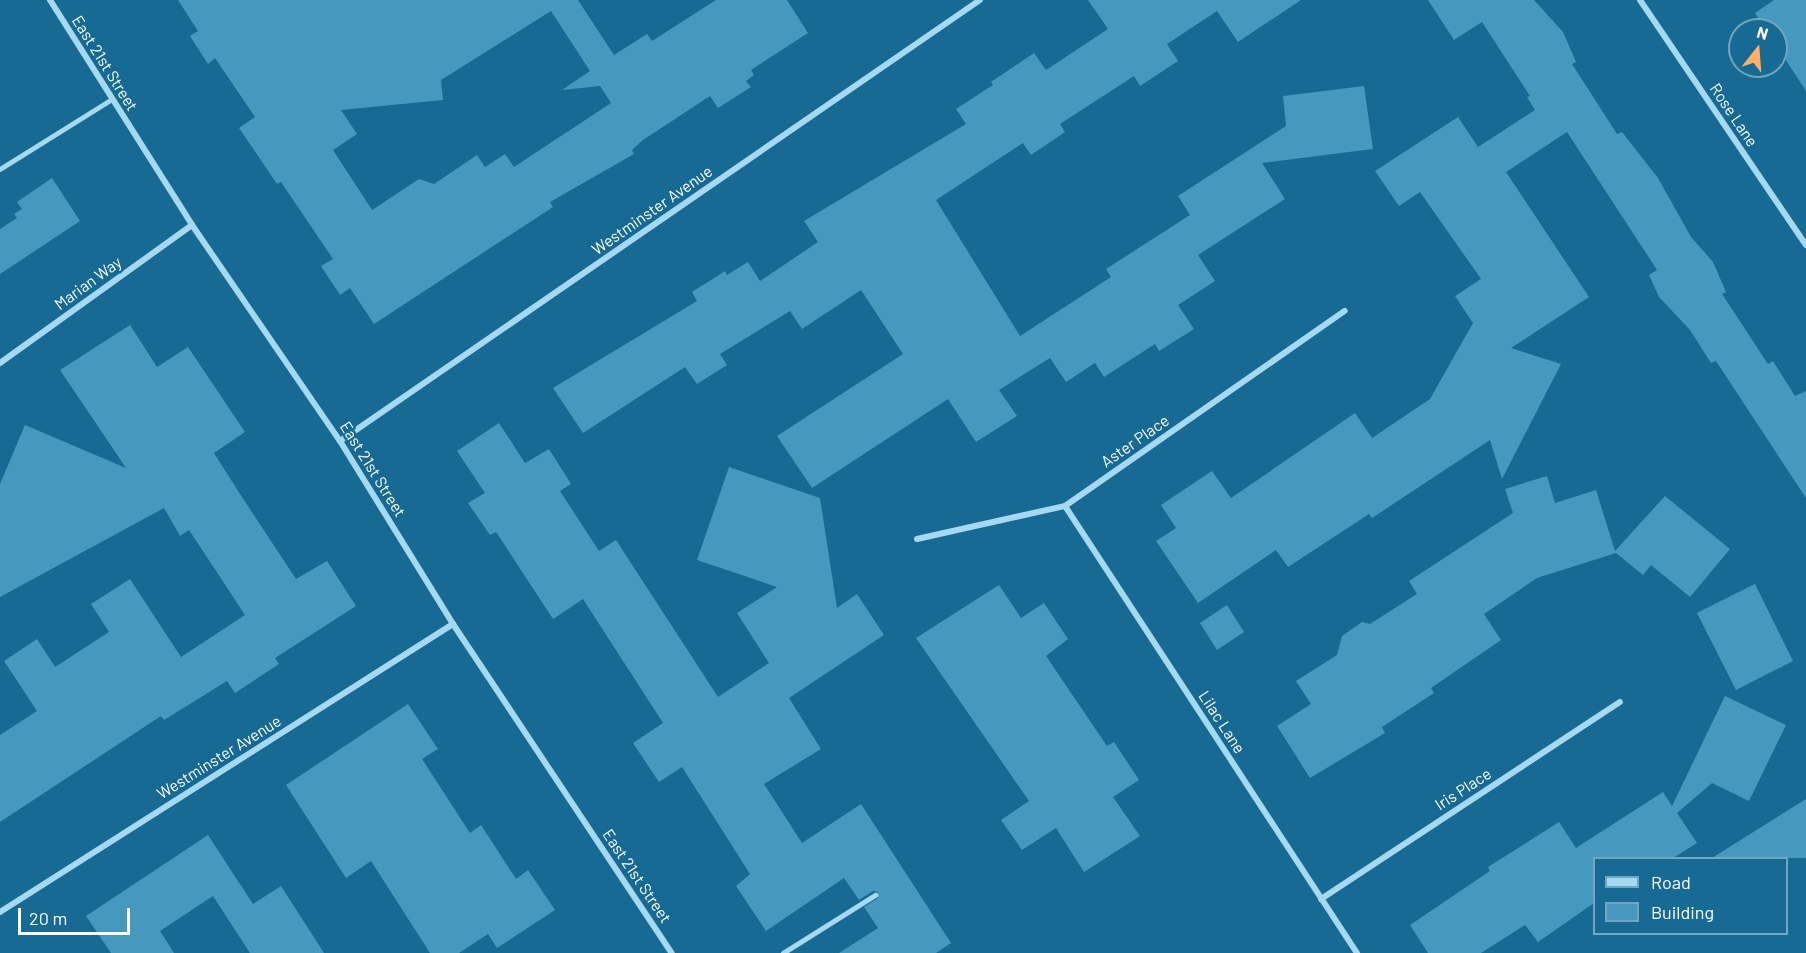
<!DOCTYPE html>
<html>
<head>
<meta charset="utf-8">
<style>
  body { margin:0 }
  #map { position:relative; width:1806px; height:953px; overflow:hidden; background:#166a93; font-family:Barlow,sans-serif }
  div>[style] { position:absolute }
  .building>* { inset:0; background:#4798be }
  .lane>* { height:4.5px; margin:-2.25px; padding:0 2.25px; transform-origin:2.25px; border-radius:2.25px; background:#a5d9f1 }
  .street>* { height:6px; margin:-3px; padding:0 3px; transform-origin:3px; border-radius:3px; background:#a5d9f1 }
  span { translate:-50% -50%; white-space:nowrap; text-align:center; line-height:1.15; -webkit-text-stroke:5px #166a93; paint-order:stroke }
  .street-label { font-size:16px; color:#fff }
  .legend { position:absolute; left:1593px; top:857px; width:195px; height:78px; box-sizing:border-box; background:#166a93; border:2px solid #73a6be; margin:0; padding:8px 10px; list-style:none; font-size:18px; color:#fff }
  .legend li { display:flex; align-items:center; gap:12px; height:30px }
  .legend b { width:30px; border:2px solid #73a6be }
  .north { position:absolute; left:1728px; top:18px; width:60px; height:60px; box-sizing:border-box; background:#166a93; border:2px solid #73a6be; border-radius:50%; rotate:17deg; font-size:16px; font-weight:700; line-height:24px; text-align:center; color:#fff }
  .north::after { content:''; display:block; margin:auto; width:21px; height:27px; background:#ffae64; clip-path:polygon(50% 0,100% 100%,50% 72%,0 100%) }
  .scale { position:absolute; left:18px; top:908px; width:112px; height:27px; box-sizing:border-box; border:3px solid #fff; border-top:0; padding-left:8px; font-size:18px; line-height:21px; white-space:nowrap; color:#fff; -webkit-text-stroke:4px #166a93; paint-order:stroke }
</style>
</head>
<body>
<div id="map">
  <div class="building">
    <i style="clip-path:polygon(evenodd,178px 0,578px 0,614px 55px,647px 34px,652px 41px,716px 0,787px 0,808px 33px,751px 70px,754px 75px,746px 81px,751px 87px,718px 108px,710px 96px,643px 140px,632px 150px,634px 154px,550px 202px,553px 207px,374px 324px,350px 288px,340px 295px,321px 266px,333px 259px,281px 182px,277px 184px,239px 128px,255px 117px,215px 58px,208px 64px,190px 36px,198px 31px,178px 0,551px 11px,590px 71px,562px 90px,600px 86px,611px 103px,514px 167px,505px 154px,485px 167px,477px 155px,434px 184px,419px 179px,372px 210px,333px 150px,357px 134px,341px 110px,443px 100px,441px 80px,551px 11px)"></i>
    <i style="clip-path:polygon(1088px 0,1301px 0,1238px 42px,1217px 11px,1167px 44px,1178px 61px,1140px 86px,1134px 76px,1060px 124px,1065px 132px,1031px 155px,1023px 143px,936px 200px,1020px 336px,1111px 277px,1106px 269px,1190px 215px,1178px 196px,1286px 126px,1283px 96px,1364px 86px,1373px 149px,1262px 163px,1285px 199px,1198px 255px,1215px 281px,1178px 305px,1194px 329px,1159px 351px,1155px 344px,1104px 377px,1095px 363px,1066px 382px,1050px 358px,999px 390px,1017px 416px,976px 442px,948px 399px,812px 488px,777px 436px,903px 354px,861px 290px,802px 329px,790px 311px,720px 354px,727px 365px,697px 384px,685px 367px,583px 433px,553px 388px,697px 301px,692px 292px,725px 271px,727px 275px,748px 262px,760px 281px,818px 242px,804px 221px,966px 124px,956px 109px,993px 85px,991px 82px,1034px 53px,1046px 70px,1108px 29px)"></i>
    <i style="clip-path:polygon(1428px 0,1534px 0,1563px 32px,1576px 62px,1572px 64px,1617px 134px,1622px 132px,1658px 178px,1691px 237px,1713px 262px,1726px 292px,1722px 294px,1768px 364px,1773px 361px,1795px 396px,1806px 391px,1806px 498px,1716px 361px,1711px 363px,1690px 330px,1659px 297px,1649px 275px,1657px 270px,1567px 132px,1506px 172px,1589px 297px,1511px 348px,1561px 364px,1502px 479px,1490px 440px,1372px 518px,1369px 514px,1288px 567px,1276px 550px,1198px 603px,1156px 541px,1176px 528px,1161px 505px,1212px 471px,1231px 498px,1355px 413px,1372px 438px,1430px 399px,1473px 323px,1455px 296px,1481px 279px,1420px 192px,1399px 206px,1375px 171px,1458px 117px,1478px 147px,1535px 110px,1527px 97px,1530px 96px,1482px 22px,1454px 40px)"></i>
    <i style="clip-path:polygon(1774px 0,1806px 0,1806px 91px,1776px 45px,1776px 30px,1766px 30px,1755px 13px)"></i>
    <i style="clip-path:polygon(52px 178px,80px 221px,0 274px,0 229px,17px 218px,14px 214px,22px 209px,17px 202px)"></i>
    <i style="clip-path:polygon(130px 325px,157px 367px,188px 347px,245px 432px,214px 453px,240px 494px,296px 579px,327px 561px,356px 606px,275px 658px,279px 664px,235px 693px,227px 681px,164px 720px,161px 716px,0 822px,0 735px,37px 711px,4px 661px,37px 639px,55px 667px,109px 632px,91px 604px,130px 579px,181px 657px,245px 615px,189px 530px,180px 536px,164px 508px,0 597px,0 484px,25px 425px,126px 468px,60px 370px)"></i>
    <i style="clip-path:polygon(499px 423px,525px 463px,549px 449px,571px 484px,560px 491px,599px 551px,616px 540px,718px 697px,769px 663px,737px 613px,777px 587px,697px 560px,729px 467px,820px 498px,837px 608px,857px 594px,884px 635px,789px 698px,821px 749px,764px 784px,802px 843px,861px 804px,951px 943px,936px 953px,839px 953px,878px 928px,864px 907px,878px 898px,878px 892px,873px 891px,859px 900px,844px 878px,766px 931px,736px 886px,750px 874px,682px 767px,659px 782px,633px 743px,663px 723px,583px 599px,553px 619px,496px 532px,490px 535px,468px 503px,485px 493px,457px 451px)"></i>
    <i style="clip-path:polygon(1547px 476px,1555px 503px,1596px 490px,1615px 551px,1665px 496px,1730px 549px,1690px 597px,1651px 565px,1643px 575px,1616px 553px,1537px 578px,1484px 614px,1501px 640px,1431px 688px,1434px 693px,1382px 727px,1385px 733px,1310px 778px,1277px 726px,1311px 704px,1296px 681px,1337px 655px,1342px 636px,1362px 622px,1370px 624px,1417px 594px,1409px 581px,1513px 513px,1505px 489px)"></i>
    <i style="clip-path:polygon(1755px 584px,1793px 661px,1736px 690px,1697px 613px)"></i>
    <i style="clip-path:polygon(999px 585px,1021px 618px,1044px 603px,1068px 639px,1046px 656px,1107px 746px,1114px 742px,1139px 780px,1113px 797px,1140px 836px,1084px 872px,1056px 828px,1022px 850px,1001px 820px,1029px 801px,916px 638px)"></i>
    <i style="clip-path:polygon(1227px 605px,1244px 632px,1217px 650px,1200px 623px)"></i>
    <i style="clip-path:polygon(1725px 696px,1786px 725px,1749px 801px,1712px 783px,1677px 813px,1697px 843px,1673px 858px,1594px 858px,1594px 903px,1538px 942px,1525px 925px,1481px 953px,1428px 953px,1410px 925px,1490px 871px,1488px 867px,1559px 822px,1576px 848px,1663px 792px,1672px 806px)"></i>
    <i style="clip-path:polygon(408px 704px,438px 749px,422px 759px,470px 833px,481px 825px,516px 879px,528px 870px,555px 910px,497px 948px,488px 934px,459px 953px,430px 953px,371px 861px,346px 878px,286px 785px)"></i>
    <i style="clip-path:polygon(1806px 799px,1806px 858px,1712px 858px)"></i>
    <i style="clip-path:polygon(208px 835px,253px 904px,281px 886px,324px 953px,250px 953px,213px 896px,160px 931px,174px 953px,111px 953px,86px 916px)"></i>
  </div>
  <div class="lane">
    <i style="left:0;top:169px;width:132px;rotate:-32deg"></i>
    <i style="left:783px;top:953px;width:109px;rotate:-32.2deg"></i>
  </div>
  <div class="street">
    <i style="left:50px;top:0;width:266px;rotate:57.7deg"></i>
    <i style="left:192px;top:225px;width:262px;rotate:55.6deg"></i>
    <i style="left:340px;top:441px;width:215px;rotate:58.3deg"></i>
    <i style="left:453px;top:624px;width:395px;rotate:56.4deg"></i>
    <i style="left:1640px;top:0;width:296px;rotate:55.9deg"></i>
    <i style="left:0;top:363px;width:236px;rotate:-35.7deg"></i>
    <i style="left:340px;top:441px;width:777px;rotate:-34.57deg"></i>
    <i style="left:1065px;top:506px;width:534px;rotate:56.85deg"></i>
    <i style="left:917px;top:539px;width:152px;rotate:-12.6deg"></i>
    <i style="left:1065px;top:506px;width:341px;rotate:-34.9deg"></i>
    <i style="left:1321px;top:899px;width:358px;rotate:-33.4deg"></i>
    <i style="left:0;top:912px;width:537px;rotate:-32.45deg"></i>
  </div>
  <div class="street-label">
    <span style="left:105px;top:63px;rotate:58deg">East 21st Street</span>
    <span style="left:1734px;top:115px;rotate:56deg">Rose Lane</span>
    <span style="left:652px;top:210px;rotate:-35deg">Westminster Avenue</span>
    <span style="left:88px;top:283px;rotate:-36deg">Marian Way</span>
    <span style="left:1135px;top:441px;rotate:-35deg">Aster Place</span>
    <span style="left:373px;top:469px;rotate:58deg">East 21st Street</span>
    <span style="left:1222px;top:722px;rotate:57deg">Lilac Lane</span>
    <span style="left:219px;top:757px;rotate:-32deg">Westminster Avenue</span>
    <span style="left:1463px;top:789px;rotate:-33deg">Iris Place</span>
    <span style="left:637px;top:876px;rotate:56deg">East 21st Street</span>
  </div>
  <ul class="legend">
  <li><b style="height:8px;background:#a5d9f1"></b>Road</li>
  <li><b style="height:16px;background:#4798be"></b>Building</li>
  </ul>
  <div class="north">N</div>
  <div class="scale">20 m</div>
</div>
</body>
</html>
